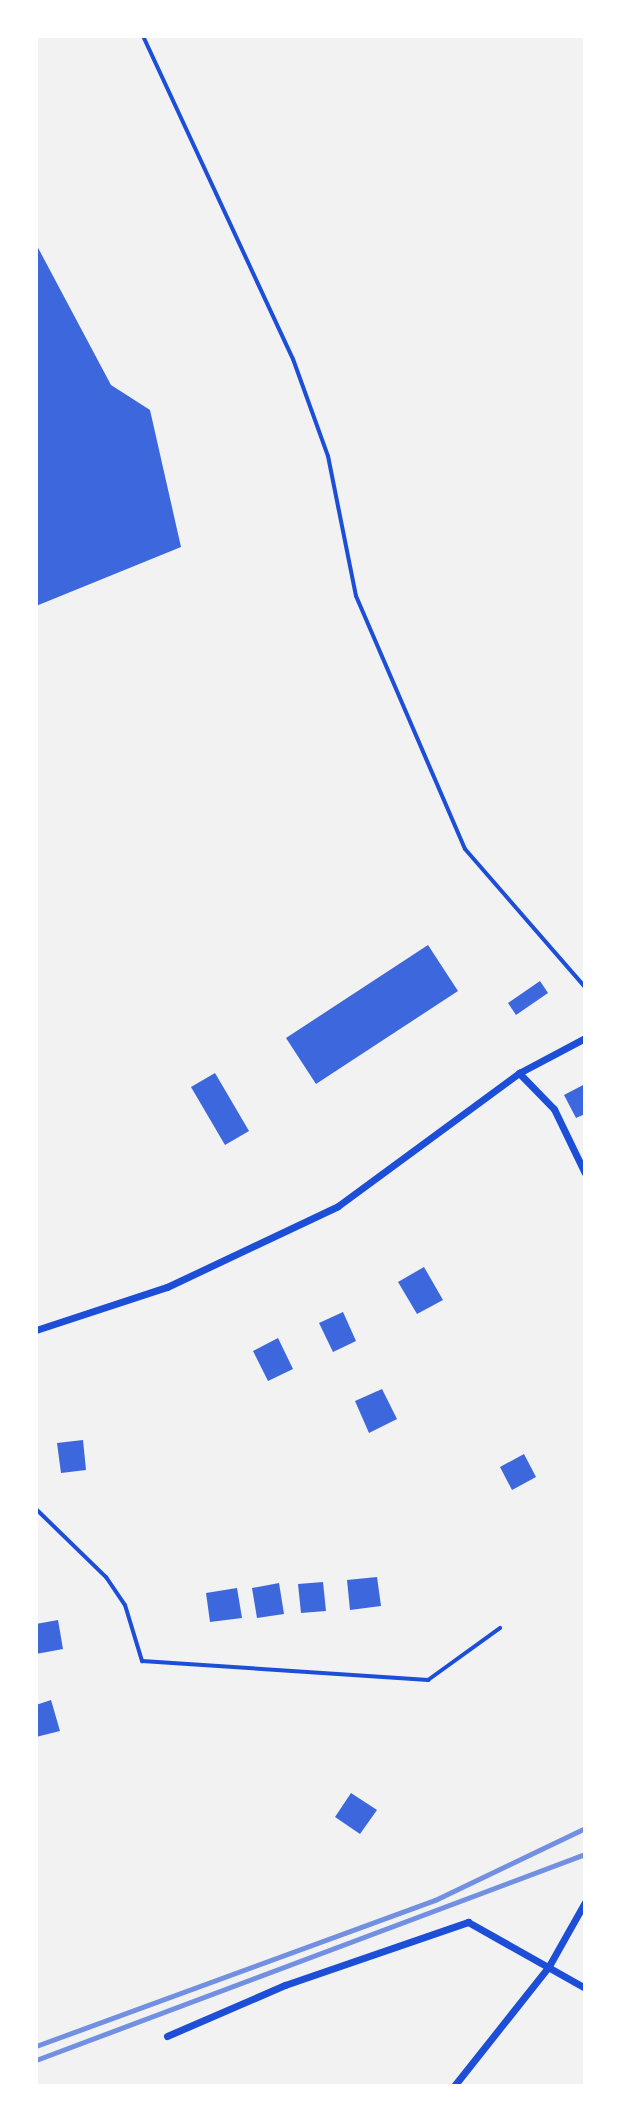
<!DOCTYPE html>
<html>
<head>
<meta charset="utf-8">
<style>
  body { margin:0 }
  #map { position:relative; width:621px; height:2122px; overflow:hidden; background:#f2f2f2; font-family:Ubuntu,sans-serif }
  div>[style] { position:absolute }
  .building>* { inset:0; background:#3d67dc }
  .service>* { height:4px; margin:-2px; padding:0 2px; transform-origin:2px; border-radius:2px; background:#1d4ed8 }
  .minor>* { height:7px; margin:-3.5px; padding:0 3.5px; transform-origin:3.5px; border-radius:3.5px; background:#1d4ed8 }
  .rail>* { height:5px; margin:-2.5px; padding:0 2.5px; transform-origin:2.5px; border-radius:2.5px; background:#7290e2 }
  span { translate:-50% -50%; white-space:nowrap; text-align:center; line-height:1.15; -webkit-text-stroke:6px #fff; paint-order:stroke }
  .frame { position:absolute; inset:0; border:38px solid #fff; pointer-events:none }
</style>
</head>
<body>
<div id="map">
  <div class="building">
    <i style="clip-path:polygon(36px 244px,111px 385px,150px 410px,181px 547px,36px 606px)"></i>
    <i style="clip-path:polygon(428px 945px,458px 991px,316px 1084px,286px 1038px)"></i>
    <i style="clip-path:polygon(540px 981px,548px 993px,516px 1015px,508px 1003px)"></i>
    <i style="clip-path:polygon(215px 1073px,249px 1131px,225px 1145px,191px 1087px)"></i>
    <i style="clip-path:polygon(585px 1084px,585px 1114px,576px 1118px,564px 1095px)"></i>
    <i style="clip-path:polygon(424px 1267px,443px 1300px,417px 1314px,398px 1282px)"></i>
    <i style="clip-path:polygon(343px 1312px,356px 1341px,333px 1352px,319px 1323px)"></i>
    <i style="clip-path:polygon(278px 1338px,293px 1369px,268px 1381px,253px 1351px)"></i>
    <i style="clip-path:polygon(382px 1389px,397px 1419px,369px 1433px,355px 1401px)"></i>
    <i style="clip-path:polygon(83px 1440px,86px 1470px,61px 1473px,57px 1443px)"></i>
    <i style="clip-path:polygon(524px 1454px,536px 1477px,512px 1490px,500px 1467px)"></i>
    <i style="clip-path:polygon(377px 1577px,381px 1606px,350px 1610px,347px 1580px)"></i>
    <i style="clip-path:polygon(323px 1582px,326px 1611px,301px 1613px,298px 1584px)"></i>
    <i style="clip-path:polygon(279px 1583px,284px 1614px,257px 1618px,252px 1588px)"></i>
    <i style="clip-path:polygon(237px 1588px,242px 1618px,210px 1622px,206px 1593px)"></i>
    <i style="clip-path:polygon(58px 1620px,63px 1649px,36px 1654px,36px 1624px)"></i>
    <i style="clip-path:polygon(51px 1700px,60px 1731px,36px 1737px,36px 1705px)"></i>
    <i style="clip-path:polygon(351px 1793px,377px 1810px,360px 1834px,335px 1817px)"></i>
  </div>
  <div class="service">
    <i style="left:143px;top:36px;width:356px;rotate:65.1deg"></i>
    <i style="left:293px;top:359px;width:103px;rotate:70.2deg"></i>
    <i style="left:328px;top:456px;width:143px;rotate:78.7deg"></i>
    <i style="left:356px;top:596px;width:275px;rotate:66.7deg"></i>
    <i style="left:465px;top:849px;width:183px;rotate:49deg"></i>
    <i style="left:36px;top:1509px;width:98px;rotate:44.2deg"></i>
    <i style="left:106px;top:1577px;width:34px;rotate:56deg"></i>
    <i style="left:125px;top:1605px;width:59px;rotate:73.1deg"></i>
    <i style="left:142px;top:1661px;width:287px;rotate:3.8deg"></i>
    <i style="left:428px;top:1680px;width:89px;rotate:-35.8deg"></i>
  </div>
  <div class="minor">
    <i style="left:519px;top:1073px;width:50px;rotate:45.8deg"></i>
    <i style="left:554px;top:1109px;width:71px;rotate:64.2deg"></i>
    <i style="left:36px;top:1330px;width:138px;rotate:-18.2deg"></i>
    <i style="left:167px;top:1287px;width:189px;rotate:-25.3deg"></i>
    <i style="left:338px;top:1206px;width:225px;rotate:-36.3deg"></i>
    <i style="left:519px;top:1073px;width:75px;rotate:-27.9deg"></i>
    <i style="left:167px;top:2036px;width:129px;rotate:-23.4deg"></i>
    <i style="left:285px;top:1985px;width:194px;rotate:-19deg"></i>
    <i style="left:468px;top:1922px;width:134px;rotate:29.4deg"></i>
    <i style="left:454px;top:2086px;width:153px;rotate:-51.6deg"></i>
    <i style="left:549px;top:1966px;width:73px;rotate:-60.6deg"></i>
  </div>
  <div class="rail">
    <i style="left:36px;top:2046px;width:425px;rotate:-20.1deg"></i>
    <i style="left:435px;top:1900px;width:166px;rotate:-25.6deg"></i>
    <i style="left:36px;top:2060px;width:586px;rotate:-20.57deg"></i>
  </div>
  <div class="frame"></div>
</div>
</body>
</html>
